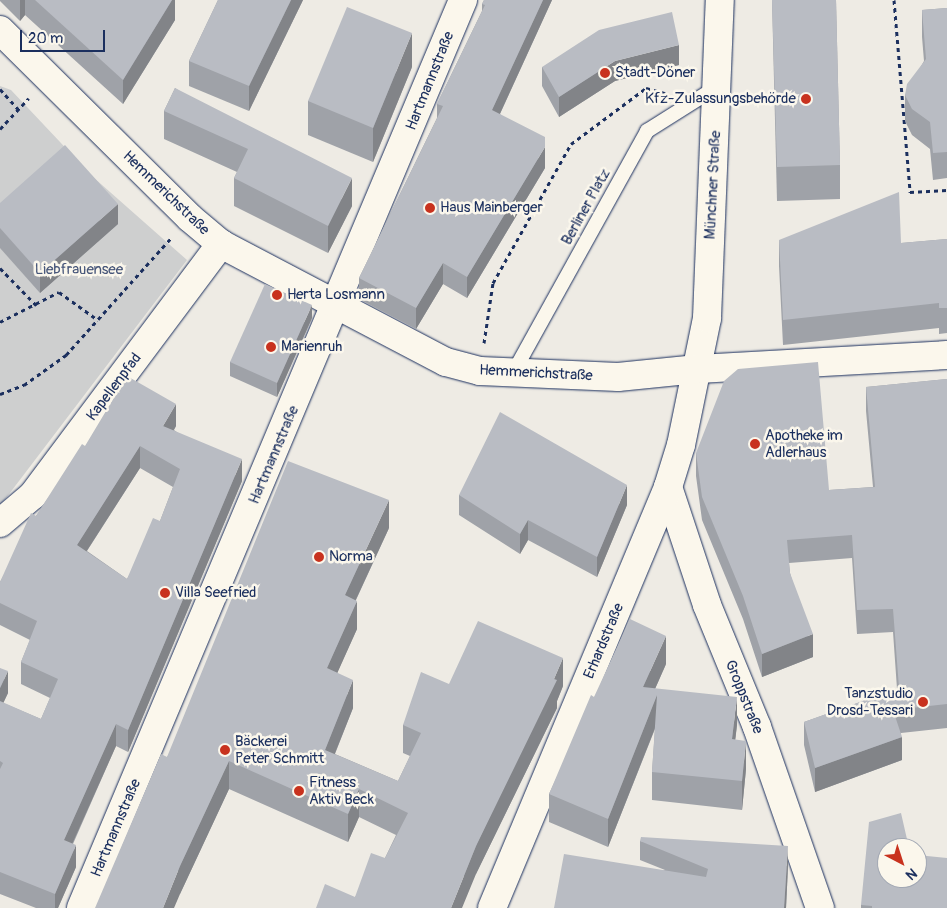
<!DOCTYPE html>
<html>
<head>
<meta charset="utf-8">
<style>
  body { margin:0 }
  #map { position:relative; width:947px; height:908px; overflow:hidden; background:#eeebe4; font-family:Pangolin,sans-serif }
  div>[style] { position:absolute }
  .green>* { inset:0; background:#cecfcf }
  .path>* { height:3px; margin-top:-1.5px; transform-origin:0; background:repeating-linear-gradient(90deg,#1b2f5e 0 4px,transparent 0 8px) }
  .roads { filter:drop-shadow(0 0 1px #1b2f5e) drop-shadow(0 0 1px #1b2f5e) }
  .service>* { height:14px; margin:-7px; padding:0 7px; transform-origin:7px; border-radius:7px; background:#fbf7ec }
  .minor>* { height:28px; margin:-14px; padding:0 14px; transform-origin:14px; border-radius:14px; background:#fbf7ec }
  .tertiary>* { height:28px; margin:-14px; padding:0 14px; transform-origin:14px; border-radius:14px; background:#fbf7ec }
  .wall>* { inset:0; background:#9fa2a8 }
  .shaded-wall>* { inset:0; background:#828488 }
  .building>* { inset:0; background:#b9bcc3 }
  .dots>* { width:14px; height:14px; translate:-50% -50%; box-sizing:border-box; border:2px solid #fbf7ec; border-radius:50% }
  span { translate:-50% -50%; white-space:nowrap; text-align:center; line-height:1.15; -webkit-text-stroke:5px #fbf7ec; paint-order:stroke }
  .poi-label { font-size:15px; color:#1b2f5e }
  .left { translate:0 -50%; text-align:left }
  .right { translate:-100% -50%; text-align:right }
  .street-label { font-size:15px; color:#1b2f5e }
  .park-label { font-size:15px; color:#48577a }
  .north { position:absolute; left:877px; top:838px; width:50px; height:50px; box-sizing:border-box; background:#fbf7ec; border:1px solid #a1a7b3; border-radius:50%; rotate:140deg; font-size:14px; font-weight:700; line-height:20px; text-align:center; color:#1b2f5e }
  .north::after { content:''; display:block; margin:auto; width:18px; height:22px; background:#c8321e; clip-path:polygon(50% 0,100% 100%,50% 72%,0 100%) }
  .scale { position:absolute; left:20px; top:30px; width:85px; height:22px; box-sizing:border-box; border:2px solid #1b2f5e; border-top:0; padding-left:6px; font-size:15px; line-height:18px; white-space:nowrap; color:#1b2f5e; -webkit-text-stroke:4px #fbf7ec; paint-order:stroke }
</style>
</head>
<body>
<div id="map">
  <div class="green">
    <i style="clip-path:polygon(0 86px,11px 90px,93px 177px,187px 260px,0 506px)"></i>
  </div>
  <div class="path">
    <i style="left:894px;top:0;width:193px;rotate:85.2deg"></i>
    <i style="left:910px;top:192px;width:37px;rotate:-3deg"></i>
    <i style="left:0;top:89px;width:27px;rotate:48deg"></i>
    <i style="left:0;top:129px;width:42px;rotate:-46.9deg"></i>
    <i style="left:0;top:268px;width:52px;rotate:45.8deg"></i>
    <i style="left:0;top:322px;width:66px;rotate:-27deg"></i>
    <i style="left:59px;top:292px;width:48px;rotate:35.7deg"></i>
    <i style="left:484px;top:343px;width:61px;rotate:-81.5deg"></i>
    <i style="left:493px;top:283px;width:159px;rotate:-60.7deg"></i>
    <i style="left:571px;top:144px;width:94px;rotate:-36.7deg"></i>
    <i style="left:646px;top:88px;width:20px;rotate:15deg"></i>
    <i style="left:0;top:394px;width:26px;rotate:-21deg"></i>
    <i style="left:24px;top:385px;width:52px;rotate:-35.5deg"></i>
    <i style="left:66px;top:355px;width:157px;rotate:-48.1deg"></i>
  </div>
  <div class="roads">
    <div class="service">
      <i style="left:513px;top:373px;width:277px;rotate:-61deg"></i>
      <i style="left:647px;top:131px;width:83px;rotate:-32.2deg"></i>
    </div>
    <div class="minor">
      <i style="left:668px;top:487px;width:124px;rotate:71.7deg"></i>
      <i style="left:707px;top:605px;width:132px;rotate:67.7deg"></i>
      <i style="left:757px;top:727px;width:192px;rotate:70.8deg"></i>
      <i style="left:0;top:523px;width:43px;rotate:-40.3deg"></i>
      <i style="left:33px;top:495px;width:314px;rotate:-53.2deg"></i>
      <i style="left:81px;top:908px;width:985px;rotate:-67.18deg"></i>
      <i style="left:492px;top:908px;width:456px;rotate:-67.3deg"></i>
      <i style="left:668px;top:487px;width:44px;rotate:-72.8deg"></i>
      <i style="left:681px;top:445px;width:130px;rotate:-78.4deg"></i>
      <i style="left:707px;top:318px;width:318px;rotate:-87.7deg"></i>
    </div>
    <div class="tertiary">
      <i style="left:0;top:30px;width:267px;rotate:44.7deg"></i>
      <i style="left:190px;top:218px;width:40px;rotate:40deg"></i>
      <i style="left:221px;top:244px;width:254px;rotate:27.7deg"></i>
      <i style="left:446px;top:362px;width:35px;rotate:15deg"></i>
      <i style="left:480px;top:371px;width:138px;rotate:2.5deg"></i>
      <i style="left:618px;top:377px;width:80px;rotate:-5.7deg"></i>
      <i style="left:698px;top:369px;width:249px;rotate:-3.2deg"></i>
    </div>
  </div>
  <div class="wall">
    <i style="clip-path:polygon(0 0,175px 0,175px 20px,123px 104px,25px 15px,20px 21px,0 1px)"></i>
    <i style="clip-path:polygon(218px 0,303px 0,249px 111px,189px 86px,189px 61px)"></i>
    <i style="clip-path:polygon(484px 0,552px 0,500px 114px,545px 168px,467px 298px,443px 284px,416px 329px,359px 299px,359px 278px,437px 118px,437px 104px,482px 11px,482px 4px)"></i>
    <i style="clip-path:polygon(772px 0,836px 0,840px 165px,840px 199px,777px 201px)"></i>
    <i style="clip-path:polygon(947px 8px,947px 178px,933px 180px,930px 149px,912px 135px,905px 121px,905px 95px,924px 61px,922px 37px,922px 10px)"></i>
    <i style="clip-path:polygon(679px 65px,615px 81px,559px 117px,542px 86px,542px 67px)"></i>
    <i style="clip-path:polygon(412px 67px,373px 162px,308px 135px,308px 101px)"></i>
    <i style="clip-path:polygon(175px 88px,352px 206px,328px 253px,234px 206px,234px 178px,237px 172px,164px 139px,164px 111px)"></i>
    <i style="clip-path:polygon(0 203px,118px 224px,40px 293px,0 248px)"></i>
    <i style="clip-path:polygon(947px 239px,947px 333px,939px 334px,939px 328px,783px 345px,779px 266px,779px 240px,901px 243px)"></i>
    <i style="clip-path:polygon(312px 318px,277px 397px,230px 376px,230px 362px)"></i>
    <i style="clip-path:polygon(947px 379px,947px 728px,901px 733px,902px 760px,815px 792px,804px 745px,804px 722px,897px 689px,893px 632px,857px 634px,852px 558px,789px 563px,790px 573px,813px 657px,762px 677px,743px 619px,702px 520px,696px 476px,696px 453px,829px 490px,873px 487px,866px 411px,866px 387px)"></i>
    <i style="clip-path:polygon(evenodd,176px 426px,174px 430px,242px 481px,128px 752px,116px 746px,73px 844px,76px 867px,58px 908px,36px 908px,0 894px,0 668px,8px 693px,3px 703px,41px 719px,50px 698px,21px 684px,21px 662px,30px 640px,0 625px,0 582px,36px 516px,85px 446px,176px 426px,140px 468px,173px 487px,160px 521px,127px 579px,87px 551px,140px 468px)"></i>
    <i style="clip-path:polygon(459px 495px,627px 505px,597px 577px,528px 540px,520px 554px,459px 515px)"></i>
    <i style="clip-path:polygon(389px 528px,356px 600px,357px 629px,337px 673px,353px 708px,335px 754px,398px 781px,410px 756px,403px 753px,403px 725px,449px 684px,563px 686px,557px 701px,557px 708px,476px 874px,355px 897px,385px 858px,396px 835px,359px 817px,348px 842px,229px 789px,180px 894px,167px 757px)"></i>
    <i style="clip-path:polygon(666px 664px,655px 689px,737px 725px,735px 740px,746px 769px,742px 810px,652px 800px,652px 772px,655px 729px,608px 847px,549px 822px,549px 794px,594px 697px)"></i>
    <i style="clip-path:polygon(640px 841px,788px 866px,786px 908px,554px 908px,665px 870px,640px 860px)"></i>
    <i style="clip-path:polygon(887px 878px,947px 908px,861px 908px,861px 905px)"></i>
  </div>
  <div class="shaded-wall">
    <i style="clip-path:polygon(20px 0,25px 0,25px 15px,20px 21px)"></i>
    <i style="clip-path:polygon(172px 0,175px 0,175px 20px,123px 104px,123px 80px)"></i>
    <i style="clip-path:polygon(291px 0,303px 0,249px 111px,249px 86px)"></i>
    <i style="clip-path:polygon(543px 0,552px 0,492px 131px,492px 110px)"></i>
    <i style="clip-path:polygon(412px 33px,412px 67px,373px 162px,373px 128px)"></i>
    <i style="clip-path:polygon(679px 45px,679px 65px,615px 81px,559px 117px,559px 97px,615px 61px)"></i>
    <i style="clip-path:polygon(545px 147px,545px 168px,467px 298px,467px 277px)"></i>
    <i style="clip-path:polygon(352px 178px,352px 206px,328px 253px,328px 226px)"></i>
    <i style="clip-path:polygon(118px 204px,118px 224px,40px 293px,40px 273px)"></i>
    <i style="clip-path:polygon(443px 263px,443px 284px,416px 329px,416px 308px)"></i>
    <i style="clip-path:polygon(312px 305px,312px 318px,277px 397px,277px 383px)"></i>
    <i style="clip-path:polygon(176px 404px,176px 426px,163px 448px,163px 426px)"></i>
    <i style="clip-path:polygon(140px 446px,140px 468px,77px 566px,77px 545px)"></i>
    <i style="clip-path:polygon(242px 459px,242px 481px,128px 752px,128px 730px)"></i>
    <i style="clip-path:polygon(627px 485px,627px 505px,597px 577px,597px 557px)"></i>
    <i style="clip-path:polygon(389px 500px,389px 528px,345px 623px,345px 595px)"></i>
    <i style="clip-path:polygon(528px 520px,528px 540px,520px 554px,520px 534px)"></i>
    <i style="clip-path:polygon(357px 601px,357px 629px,327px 696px,327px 668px)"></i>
    <i style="clip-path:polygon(813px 634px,813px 657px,762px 677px,762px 654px)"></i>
    <i style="clip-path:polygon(666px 636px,666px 664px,643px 716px,643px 687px)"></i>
    <i style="clip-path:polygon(563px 658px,563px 686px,557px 701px,557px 708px,476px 874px,462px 908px,451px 908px,476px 846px,554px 679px)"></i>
    <i style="clip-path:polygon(8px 671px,8px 693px,0 710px,0 688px)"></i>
    <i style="clip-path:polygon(353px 680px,353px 708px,325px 778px,325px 750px)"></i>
    <i style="clip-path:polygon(657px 695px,657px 723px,608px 847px,608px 819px)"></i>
    <i style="clip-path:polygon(737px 697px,737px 725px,732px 768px,732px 739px)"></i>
    <i style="clip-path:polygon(116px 724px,116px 746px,64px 862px,64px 840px)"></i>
    <i style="clip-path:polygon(902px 737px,902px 760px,815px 792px,815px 768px)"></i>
    <i style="clip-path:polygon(746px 741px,746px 769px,742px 810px,742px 781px)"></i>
    <i style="clip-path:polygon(229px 761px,229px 789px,180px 894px,174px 908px,163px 908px,180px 866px)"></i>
    <i style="clip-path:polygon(359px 789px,359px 817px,348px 842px,348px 814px)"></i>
    <i style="clip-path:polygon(76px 845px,76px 867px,58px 908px,55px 908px,55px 894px)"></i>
    <i style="clip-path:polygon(788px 846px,788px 866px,786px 908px,784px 908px)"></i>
  </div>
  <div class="building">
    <i style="clip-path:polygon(35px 0,172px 0,123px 80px)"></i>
    <i style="clip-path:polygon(218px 0,291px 0,249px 86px,189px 61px)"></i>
    <i style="clip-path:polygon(484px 0,543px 0,492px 110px,545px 137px,545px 147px,467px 277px,443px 263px,416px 308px,359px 278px,443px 106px,437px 104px,485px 5px,482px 4px)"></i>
    <i style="clip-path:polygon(772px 0,836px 0,840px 165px,777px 167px)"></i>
    <i style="clip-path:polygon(347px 7px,412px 33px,373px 128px,308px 101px)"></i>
    <i style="clip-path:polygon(947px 8px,947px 152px,933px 153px,930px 122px,912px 109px,905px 95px,907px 84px,926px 59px,922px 10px)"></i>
    <i style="clip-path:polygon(672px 12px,679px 45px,615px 61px,559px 97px,542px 67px,599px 30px)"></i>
    <i style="clip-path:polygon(175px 88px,352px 178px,328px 226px,234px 178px,248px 149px,164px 111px)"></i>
    <i style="clip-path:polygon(65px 145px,118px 204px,40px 273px,0 228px,0 203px)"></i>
    <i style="clip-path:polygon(899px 192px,901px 243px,947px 239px,947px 308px,939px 308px,939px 303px,783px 320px,779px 240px)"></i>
    <i style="clip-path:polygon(265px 284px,312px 305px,277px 383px,230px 362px)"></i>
    <i style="clip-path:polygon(818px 362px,829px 490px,875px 487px,866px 387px,947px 379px,947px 704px,893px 710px,902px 737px,815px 768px,804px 722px,899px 688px,893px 609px,857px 610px,852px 535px,787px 540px,790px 573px,813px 634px,762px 654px,743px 596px,702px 497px,696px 453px,724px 381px,738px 369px)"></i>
    <i style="clip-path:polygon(evenodd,127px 376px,176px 404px,163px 426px,242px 459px,128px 730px,116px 724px,64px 840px,76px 845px,55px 894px,0 872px,0 769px,3px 763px,0 761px,0 701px,41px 719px,58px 679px,21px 662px,37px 621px,0 603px,0 582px,31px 513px,36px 516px,82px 444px,85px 446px,127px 376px,140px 446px,180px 469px,160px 521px,153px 518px,127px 579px,77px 545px,140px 446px)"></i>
    <i style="clip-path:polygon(500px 412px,627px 485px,597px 557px,528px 520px,520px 534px,459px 495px)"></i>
    <i style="clip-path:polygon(288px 461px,389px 500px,345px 595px,357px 601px,327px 668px,353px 680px,325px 750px,398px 781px,421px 733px,403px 725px,421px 672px,449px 684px,478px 621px,563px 658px,554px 679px,557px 680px,476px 846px,451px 908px,316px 908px,325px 884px,355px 897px,371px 853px,385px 858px,408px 813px,359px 789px,348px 814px,229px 761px,180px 866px,163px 908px,95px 908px,161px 754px,167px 757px)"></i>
    <i style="clip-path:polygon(630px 619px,666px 636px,643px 687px,737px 697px,732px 739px,746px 741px,742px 781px,652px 772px,657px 695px,608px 819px,549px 794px,591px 695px,594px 697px)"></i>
    <i style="clip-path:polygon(0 668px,8px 671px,0 688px)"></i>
    <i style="clip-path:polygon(901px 813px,909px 848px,887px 848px,887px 878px,917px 878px,917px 855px,947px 858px,947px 908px,872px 908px,872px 906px,861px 905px,869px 822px)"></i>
    <i style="clip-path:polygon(641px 837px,788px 846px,784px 908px,554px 908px,564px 854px,706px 877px,708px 869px,640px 841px)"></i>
  </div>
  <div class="dots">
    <i style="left:605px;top:73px;background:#c8321e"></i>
    <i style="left:806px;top:99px;background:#c8321e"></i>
    <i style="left:430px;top:208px;background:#c8321e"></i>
    <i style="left:277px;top:295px;background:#c8321e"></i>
    <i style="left:271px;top:347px;background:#c8321e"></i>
    <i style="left:755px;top:444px;background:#c8321e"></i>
    <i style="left:319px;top:557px;background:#c8321e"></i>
    <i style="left:165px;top:593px;background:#c8321e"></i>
    <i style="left:923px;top:702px;background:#c8321e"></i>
    <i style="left:225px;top:750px;background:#c8321e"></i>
    <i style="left:299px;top:791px;background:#c8321e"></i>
  </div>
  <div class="poi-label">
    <span class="left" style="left:615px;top:73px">Stadt-Döner</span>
    <span class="right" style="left:796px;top:99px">Kfz-Zulassungsbehörde</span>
    <span class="left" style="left:440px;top:208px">Haus Mainberger</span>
    <span class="left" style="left:287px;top:295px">Herta Losmann</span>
    <span class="left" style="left:281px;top:347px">Marienruh</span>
    <span class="left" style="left:765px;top:444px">Apotheke im<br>Adlerhaus</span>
    <span class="left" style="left:329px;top:557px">Norma</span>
    <span class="left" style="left:175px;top:593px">Villa Seefried</span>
    <span class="right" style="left:913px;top:702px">Tanzstudio<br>Drosd-Tessari</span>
    <span class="left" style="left:235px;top:750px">Bäckerei<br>Peter Schmitt</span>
    <span class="left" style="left:309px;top:791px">Fitness<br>Aktiv Beck</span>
  </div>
  <div class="street-label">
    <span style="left:430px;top:81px;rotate:-68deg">Hartmannstraße</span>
    <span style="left:713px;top:185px;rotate:-87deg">Münchner Straße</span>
    <span style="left:166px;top:193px;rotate:44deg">Hemmerichstraße</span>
    <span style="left:586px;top:207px;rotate:-61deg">Berliner Platz</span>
    <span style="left:536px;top:373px;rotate:3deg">Hemmerichstraße</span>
    <span style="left:114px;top:387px;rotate:-53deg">Kapellenpfad</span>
    <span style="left:274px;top:455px;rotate:-67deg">Hartmannstraße</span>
    <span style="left:604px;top:641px;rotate:-67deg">Erhardstraße</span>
    <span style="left:744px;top:697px;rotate:68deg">Groppstraße</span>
    <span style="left:116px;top:828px;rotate:-67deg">Hartmannstraße</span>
  </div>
  <div class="park-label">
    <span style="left:79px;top:270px">Liebfrauensee</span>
  </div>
  <div class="north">N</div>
  <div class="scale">20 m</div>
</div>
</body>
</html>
